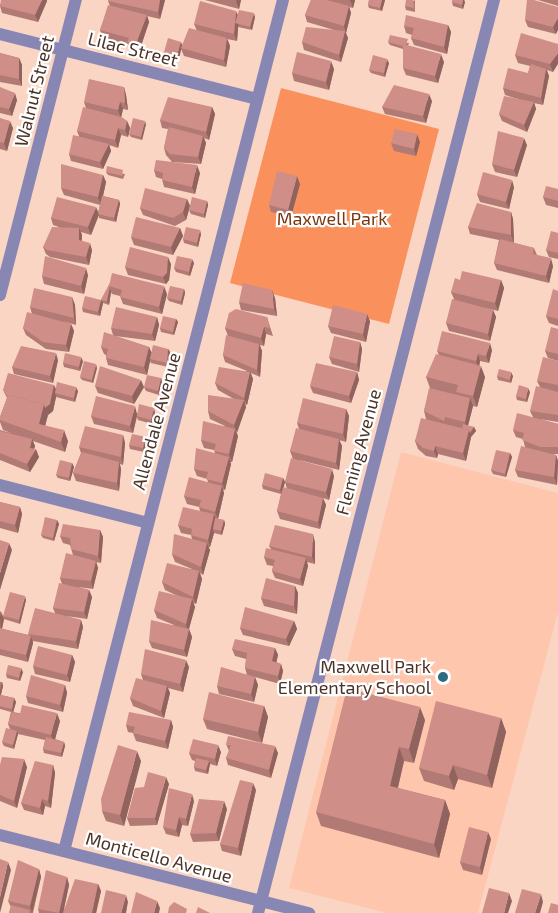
<!DOCTYPE html>
<html>
<head>
<meta charset="utf-8">
<style>
  body { margin:0 }
  #map { position:relative; width:558px; height:913px; overflow:hidden; background:#fad5c3; font-family:"Exo 2",sans-serif }
  div>[style] { position:absolute }
  .built>* { inset:0; background:#fec7ad }
  .green>* { inset:0; background:#fa915c }
  .minor>* { height:12px; margin:-6px; padding:0 6px; transform-origin:6px; border-radius:6px; background:#8886b3 }
  .wall>* { inset:0; background:#b27a74 }
  .shaded-wall>* { inset:0; background:#91635e }
  .building>* { inset:0; background:#cf8e87 }
  .dots>* { width:16px; height:16px; translate:-50% -50%; box-sizing:border-box; border:3px solid #fff; border-radius:50% }
  span { translate:-50% -50%; white-space:nowrap; text-align:center; line-height:1.15; -webkit-text-stroke:4.5px #fff; paint-order:stroke }
  .street-label { font-size:18px; color:#4b3327 }
  .park-label { font-size:18px; color:#7b3710 }
  .poi-label { font-size:18px; color:#4b3327 }
  .right { translate:-100% -50%; text-align:right }
</style>
</head>
<body>
<div id="map">
  <div class="built">
    <i style="clip-path:polygon(401px 452px,558px 493px,558px 612px,478px 913px,387px 913px,289px 888px)"></i>
  </div>
  <div class="green">
    <i style="clip-path:polygon(281px 88px,439px 129px,389px 324px,230px 283px)"></i>
  </div>
  <div class="minor">
    <i style="left:0;top:34px;width:265px;rotate:14.2deg"></i>
    <i style="left:0;top:295px;width:305px;rotate:-75.6deg"></i>
    <i style="left:0;top:485px;width:153px;rotate:14.4deg"></i>
    <i style="left:0;top:835px;width:319px;rotate:14.2deg"></i>
    <i style="left:64px;top:851px;width:879px;rotate:-75.57deg"></i>
    <i style="left:258px;top:913px;width:943px;rotate:-75.51deg"></i>
  </div>
  <div class="wall">
    <i style="clip-path:polygon(165px 0,160px 19px,147px 16px,149px 22px,139px 52px,130px 50px,128px 44px,103px 38px,100px 30px,110px 6px,108px 1px)"></i>
    <i style="clip-path:polygon(205px 0,241px 0,239px 9px)"></i>
    <i style="clip-path:polygon(311px 0,355px 0,353px 8px,349px 7px,351px 13px,346px 33px,348px 38px,341px 62px,304px 50px,302px 42px,334px 30px,307px 22px,305px 15px)"></i>
    <i style="clip-path:polygon(369px 0,385px 0,382px 11px,369px 8px,368px 5px)"></i>
    <i style="clip-path:polygon(415px 0,415px 12px,406px 10px,405px 6px)"></i>
    <i style="clip-path:polygon(452px 0,464px 0,465px 2px,463px 9px,453px 6px,452px 2px)"></i>
    <i style="clip-path:polygon(538px 0,558px 0,558px 6px)"></i>
    <i style="clip-path:polygon(47px 1px,38px 22px,2px 13px,0 6px,0 4px)"></i>
    <i style="clip-path:polygon(558px 7px,556px 34px,528px 27px,525px 20px)"></i>
    <i style="clip-path:polygon(237px 14px,255px 17px,252px 30px,238px 27px,237px 41px,227px 39px,230px 46px,226px 67px,184px 56px,181px 49px,179px 59px,166px 55px,164px 52px,181px 42px,182px 45px,197px 31px,194px 24px)"></i>
    <i style="clip-path:polygon(448px 25px,451px 32px,447px 54px,414px 45px,411px 38px,412px 35px,406px 33px,404px 26px)"></i>
    <i style="clip-path:polygon(388px 42px,409px 43px,408px 46px,444px 62px,438px 83px,406px 75px,403px 68px,403px 49px,390px 45px)"></i>
    <i style="clip-path:polygon(558px 44px,553px 72px,547px 70px,549px 76px,543px 105px,534px 103px,536px 109px,527px 132px,502px 121px,499px 114px,518px 99px,505px 95px,503px 88px,528px 73px,530px 66px,518px 63px,515px 55px)"></i>
    <i style="clip-path:polygon(0 53px,19px 58px,22px 65px,22px 86px,0 82px)"></i>
    <i style="clip-path:polygon(389px 63px,385px 77px,371px 73px,369px 70px)"></i>
    <i style="clip-path:polygon(334px 69px,329px 90px,294px 81px,292px 73px)"></i>
    <i style="clip-path:polygon(0 87px,17px 100px,12px 116px,0 113px)"></i>
    <i style="clip-path:polygon(124px 87px,126px 95px,128px 110px,123px 109px,121px 117px,127px 121px,130px 128px,128px 137px,121px 135px,118px 148px,109px 145px,111px 151px,103px 169px,71px 161px,69px 154px,79px 136px,77px 131px,86px 108px,84px 102px)"></i>
    <i style="clip-path:polygon(432px 101px,426px 123px,385px 114px,382px 107px)"></i>
    <i style="clip-path:polygon(212px 107px,215px 114px,209px 140px,204px 138px,206px 143px,201px 164px,172px 162px,166px 155px,164px 148px,168px 129px,162px 128px,160px 120px)"></i>
    <i style="clip-path:polygon(0 118px,13px 128px,7px 151px,0 149px)"></i>
    <i style="clip-path:polygon(146px 124px,142px 140px,131px 137px,129px 134px)"></i>
    <i style="clip-path:polygon(420px 142px,416px 156px,394px 151px,391px 143px)"></i>
    <i style="clip-path:polygon(527px 145px,517px 177px,495px 172px,492px 164px)"></i>
    <i style="clip-path:polygon(154px 170px,200px 173px,195px 194px,164px 187px,162px 179px,156px 177px)"></i>
    <i style="clip-path:polygon(106px 172px,125px 174px,123px 179px,108px 175px)"></i>
    <i style="clip-path:polygon(103px 175px,106px 182px,103px 196px,119px 200px,120px 204px,116px 222px,99px 218px,99px 215px,91px 235px,81px 232px,82px 235px,82px 241px,92px 250px,89px 265px,50px 257px,46px 254px,43px 247px,59px 227px,53px 225px,51px 218px,98px 213px,100px 205px,64px 195px,61px 188px)"></i>
    <i style="clip-path:polygon(300px 184px,291px 217px,271px 212px,269px 205px)"></i>
    <i style="clip-path:polygon(514px 187px,509px 209px,480px 202px,477px 194px)"></i>
    <i style="clip-path:polygon(558px 189px,558px 208px,546px 205px,543px 197px)"></i>
    <i style="clip-path:polygon(187px 199px,190px 206px,186px 220px,175px 226px,143px 215px,140px 208px)"></i>
    <i style="clip-path:polygon(207px 201px,208px 205px,205px 218px,191px 214px,189px 210px)"></i>
    <i style="clip-path:polygon(511px 212px,513px 219px,514px 243px,534px 248px,537px 255px,553px 266px,549px 283px,497px 270px,494px 263px,499px 240px,470px 234px,468px 227px)"></i>
    <i style="clip-path:polygon(180px 228px,183px 236px,173px 255px,134px 245px,131px 237px)"></i>
    <i style="clip-path:polygon(558px 233px,558px 259px,549px 257px,546px 250px)"></i>
    <i style="clip-path:polygon(201px 234px,198px 247px,184px 243px,183px 239px)"></i>
    <i style="clip-path:polygon(194px 263px,190px 276px,176px 272px,174px 268px)"></i>
    <i style="clip-path:polygon(171px 264px,169px 280px,166px 284px,128px 275px,125px 267px)"></i>
    <i style="clip-path:polygon(88px 275px,84px 294px,44px 284px,42px 276px)"></i>
    <i style="clip-path:polygon(460px 280px,501px 280px,504px 288px,498px 311px,482px 307px,493px 310px,496px 317px,490px 341px,449px 331px,446px 323px,454px 299px,451px 292px)"></i>
    <i style="clip-path:polygon(110px 283px,167px 294px,162px 314px,123px 304px,120px 296px,112px 294px,111px 292px,109px 305px,103px 303px,100px 316px,83px 312px,82px 308px,101px 300px)"></i>
    <i style="clip-path:polygon(184px 289px,185px 293px,182px 305px,169px 301px,167px 298px)"></i>
    <i style="clip-path:polygon(558px 291px,558px 326px,549px 323px,546px 316px)"></i>
    <i style="clip-path:polygon(72px 297px,75px 305px,76px 325px,62px 321px,71px 324px,74px 331px,69px 352px,46px 349px,26px 335px,23px 328px,32px 314px,30px 307px)"></i>
    <i style="clip-path:polygon(275px 298px,277px 316px,241px 310px,239px 302px)"></i>
    <i style="clip-path:polygon(157px 317px,159px 325px,155px 341px,115px 336px,149px 347px,151px 352px,168px 349px,170px 352px,168px 367px,151px 363px,150px 361px,147px 375px,108px 365px,106px 358px,106px 355px,104px 354px,101px 347px,113px 335px,111px 328px)"></i>
    <i style="clip-path:polygon(267px 317px,273px 336px,266px 334px,264px 346px,260px 345px,262px 351px,260px 377px,251px 373px,253px 379px,247px 405px,245px 404px,246px 407px,236px 432px,238px 436px,232px 462px,230px 462px,231px 464px,225px 490px,223px 490px,224px 493px,218px 519px,224px 520px,225px 524px,222px 535px,214px 533px,210px 547px,208px 547px,210px 550px,203px 575px,200px 573px,202px 579px,196px 604px,193px 603px,195px 607px,189px 629px,192px 637px,187px 657px,152px 648px,149px 641px,174px 625px,157px 618px,154px 610px,178px 596px,165px 590px,162px 582px,192px 569px,175px 562px,172px 554px,192px 539px,191px 535px,181px 533px,178px 525px,200px 511px,199px 507px,187px 504px,184px 496px,208px 482px,207px 479px,197px 476px,194px 469px,215px 453px,214px 450px,204px 448px,201px 440px,225px 426px,210px 419px,208px 411px,234px 399px,218px 390px,215px 383px,247px 371px,225px 362px,223px 355px,228px 336px,225px 328px)"></i>
    <i style="clip-path:polygon(176px 319px,178px 322px,174px 335px,161px 332px,160px 328px)"></i>
    <i style="clip-path:polygon(370px 321px,366px 342px,331px 333px,328px 326px)"></i>
    <i style="clip-path:polygon(558px 329px,558px 361px,548px 358px,545px 351px)"></i>
    <i style="clip-path:polygon(360px 342px,362px 349px,359px 372px,332px 364px,329px 357px)"></i>
    <i style="clip-path:polygon(492px 350px,489px 363px,480px 361px,479px 365px,485px 377px,477px 407px,473px 406px,468px 426px,474px 427px,476px 431px,471px 437px,466px 461px,438px 454px,437px 458px,426px 456px,418px 449px,415px 441px,426px 419px,424px 411px,430px 388px,426px 377px,439px 355px,437px 351px)"></i>
    <i style="clip-path:polygon(58px 360px,53px 383px,14px 374px,12px 367px)"></i>
    <i style="clip-path:polygon(83px 361px,80px 371px,64px 367px,63px 363px)"></i>
    <i style="clip-path:polygon(558px 361px,558px 422px,540px 419px,558px 424px,558px 454px,552px 454px,556px 455px,558px 461px,557px 485px,518px 477px,515px 470px,525px 447px,523px 439px,516px 437px,513px 430px,533px 417px,530px 411px,540px 387px,537px 381px)"></i>
    <i style="clip-path:polygon(97px 368px,93px 383px,82px 380px,80px 377px)"></i>
    <i style="clip-path:polygon(357px 372px,359px 380px,351px 403px,313px 393px,310px 386px)"></i>
    <i style="clip-path:polygon(497px 376px,513px 376px,511px 383px,498px 380px)"></i>
    <i style="clip-path:polygon(161px 378px,162px 382px,159px 395px,146px 391px,144px 387px)"></i>
    <i style="clip-path:polygon(54px 385px,56px 389px,78px 391px,75px 402px,56px 397px,53px 411px,48px 415px,45px 425px,68px 441px,65px 452px,33px 441px,35px 446px,34px 449px,39px 457px,30px 472px,0 460px,0 430px,11px 433px,3px 430px,0 422px,0 417px,7px 398px,3px 390px)"></i>
    <i style="clip-path:polygon(95px 386px,144px 387px,134px 404px,98px 393px)"></i>
    <i style="clip-path:polygon(530px 392px,527px 402px,517px 400px,516px 396px)"></i>
    <i style="clip-path:polygon(346px 409px,349px 416px,346px 442px,339px 440px,342px 446px,339px 470px,299px 460px,334px 476px,329px 500px,323px 498px,326px 505px,320px 529px,280px 519px,277px 511px,281px 494px,263px 489px,262px 485px,283px 478px,285px 482px,283px 488px,287px 489px,285px 482px,293px 459px,290px 451px,299px 429px,297px 423px)"></i>
    <i style="clip-path:polygon(155px 412px,152px 424px,138px 420px,137px 417px,133px 433px,94px 424px,91px 416px)"></i>
    <i style="clip-path:polygon(123px 435px,125px 443px,123px 465px,120px 464px,121px 469px,119px 491px,76px 481px,73px 473px,81px 453px,79px 447px)"></i>
    <i style="clip-path:polygon(146px 437px,147px 441px,144px 452px,130px 449px,129px 445px)"></i>
    <i style="clip-path:polygon(510px 453px,512px 457px,506px 477px,493px 474px,491px 470px)"></i>
    <i style="clip-path:polygon(72px 463px,74px 467px,70px 481px,58px 478px,56px 475px)"></i>
    <i style="clip-path:polygon(0 502px,20px 507px,22px 514px,18px 533px,0 528px)"></i>
    <i style="clip-path:polygon(57px 520px,59px 524px,54px 541px,43px 538px,41px 535px)"></i>
    <i style="clip-path:polygon(100px 530px,103px 537px,101px 563px,96px 562px,98px 568px,93px 589px,78px 587px,89px 590px,92px 597px,87px 619px,66px 616px,81px 620px,83px 627px,78px 649px,33px 641px,33px 643px,28px 662px,0 655px,0 611px,1px 612px,4px 619px,2px 629px,29px 635px,28px 634px,55px 613px,53px 608px,62px 584px,60px 578px,73px 555px,70px 545px,63px 543px,60px 536px)"></i>
    <i style="clip-path:polygon(315px 542px,315px 564px,307px 562px,308px 566px,303px 586px,275px 578px,272px 571px,273px 566px,267px 565px,264px 557px,271px 549px,269px 546px)"></i>
    <i style="clip-path:polygon(295px 586px,298px 593px,297px 614px,264px 606px,261px 598px)"></i>
    <i style="clip-path:polygon(26px 600px,20px 624px,4px 619px,3px 616px)"></i>
    <i style="clip-path:polygon(294px 621px,297px 629px,289px 646px,243px 635px,240px 628px)"></i>
    <i style="clip-path:polygon(275px 648px,278px 655px,276px 662px,281px 664px,283px 671px,280px 684px,255px 677px,258px 685px,254px 702px,219px 694px,217px 686px,247px 675px,245px 668px,246px 659px,235px 656px,232px 649px)"></i>
    <i style="clip-path:polygon(72px 655px,75px 662px,70px 682px,35px 674px,33px 666px)"></i>
    <i style="clip-path:polygon(189px 667px,183px 692px,168px 688px,170px 693px,164px 718px,133px 706px,130px 698px,143px 680px,141px 674px)"></i>
    <i style="clip-path:polygon(23px 672px,20px 681px,7px 678px,6px 674px)"></i>
    <i style="clip-path:polygon(0 682px,2px 682px,3px 686px,1px 695px,14px 698px,16px 702px,13px 712px,60px 721px,55px 739px,64px 742px,65px 746px,62px 757px,44px 753px,43px 749px,45px 740px,18px 734px,14px 749px,4px 746px,2px 742px,10px 729px,8px 724px,11px 712px,0 709px)"></i>
    <i style="clip-path:polygon(65px 685px,67px 693px,63px 712px,28px 703px,26px 696px)"></i>
    <i style="clip-path:polygon(264px 706px,268px 717px,262px 743px,207px 729px,203px 719px)"></i>
    <i style="clip-path:polygon(501px 718px,506px 732px,492px 788px,458px 779px,454px 790px,424px 781px,419px 768px)"></i>
    <i style="clip-path:polygon(171px 720px,173px 727px,168px 749px,136px 741px,133px 733px,128px 732px,126px 725px)"></i>
    <i style="clip-path:polygon(425px 720px,414px 763px,404px 761px,398px 788px,445px 800px,450px 814px,439px 858px,321px 826px,316px 812px)"></i>
    <i style="clip-path:polygon(226px 744px,278px 753px,271px 778px,228px 765px,226px 758px,229px 751px)"></i>
    <i style="clip-path:polygon(221px 752px,217px 766px,210px 764px,208px 774px,195px 771px,194px 767px,195px 761px,192px 760px,189px 753px)"></i>
    <i style="clip-path:polygon(141px 761px,124px 826px,106px 821px,102px 811px)"></i>
    <i style="clip-path:polygon(0 765px,27px 767px,17px 808px,0 801px)"></i>
    <i style="clip-path:polygon(53px 765px,55px 773px,51px 808px,45px 806px,43px 815px,24px 810px,21px 803px)"></i>
    <i style="clip-path:polygon(169px 784px,157px 825px,130px 826px,127px 818px)"></i>
    <i style="clip-path:polygon(256px 790px,241px 856px,222px 851px,220px 844px)"></i>
    <i style="clip-path:polygon(194px 801px,188px 826px,182px 825px,179px 837px,166px 834px,163px 827px)"></i>
    <i style="clip-path:polygon(227px 809px,219px 841px,193px 842px,190px 834px)"></i>
    <i style="clip-path:polygon(491px 839px,482px 875px,463px 870px,460px 862px)"></i>
    <i style="clip-path:polygon(39px 869px,41px 877px,33px 913px,9px 913px,11px 907px,8px 901px)"></i>
    <i style="clip-path:polygon(67px 877px,69px 885px,64px 909px,98px 884px,101px 891px,96px 913px,39px 913px,38px 909px)"></i>
  </div>
  <div class="shaded-wall">
    <i style="clip-path:polygon(42px 0,47px 0,47px 1px,38px 22px,35px 15px)"></i>
    <i style="clip-path:polygon(160px 0,165px 0,160px 19px,158px 12px)"></i>
    <i style="clip-path:polygon(237px 0,241px 0,239px 9px,236px 1px)"></i>
    <i style="clip-path:polygon(350px 0,355px 0,353px 8px)"></i>
    <i style="clip-path:polygon(382px 0,385px 0,382px 11px,380px 8px)"></i>
    <i style="clip-path:polygon(463px 0,464px 0,465px 2px,463px 9px,462px 5px)"></i>
    <i style="clip-path:polygon(349px 6px,351px 13px,346px 33px,344px 26px)"></i>
    <i style="clip-path:polygon(236px 11px,239px 18px,237px 41px,234px 34px)"></i>
    <i style="clip-path:polygon(254px 13px,255px 17px,252px 30px,250px 27px)"></i>
    <i style="clip-path:polygon(147px 15px,149px 22px,139px 52px,136px 44px)"></i>
    <i style="clip-path:polygon(558px 18px,558px 30px,556px 34px,553px 27px)"></i>
    <i style="clip-path:polygon(448px 25px,451px 32px,447px 54px,444px 47px)"></i>
    <i style="clip-path:polygon(345px 31px,348px 38px,341px 62px,339px 55px)"></i>
    <i style="clip-path:polygon(227px 38px,230px 46px,226px 67px,224px 60px)"></i>
    <i style="clip-path:polygon(181px 42px,182px 45px,179px 59px,177px 55px)"></i>
    <i style="clip-path:polygon(558px 53px,558px 64px,553px 72px,550px 64px)"></i>
    <i style="clip-path:polygon(441px 54px,444px 62px,438px 83px,435px 76px)"></i>
    <i style="clip-path:polygon(19px 58px,22px 65px,22px 86px,19px 79px)"></i>
    <i style="clip-path:polygon(387px 59px,389px 63px,385px 77px,384px 73px)"></i>
    <i style="clip-path:polygon(331px 61px,334px 69px,329px 90px,326px 82px)"></i>
    <i style="clip-path:polygon(546px 69px,549px 76px,543px 105px,541px 98px)"></i>
    <i style="clip-path:polygon(124px 87px,126px 95px,128px 110px,125px 103px)"></i>
    <i style="clip-path:polygon(15px 93px,17px 100px,12px 116px,9px 109px)"></i>
    <i style="clip-path:polygon(429px 94px,432px 101px,426px 123px,423px 116px)"></i>
    <i style="clip-path:polygon(120px 102px,123px 109px,121px 118px,118px 110px)"></i>
    <i style="clip-path:polygon(534px 102px,536px 109px,527px 132px,524px 125px)"></i>
    <i style="clip-path:polygon(212px 107px,215px 114px,209px 140px,206px 132px)"></i>
    <i style="clip-path:polygon(10px 121px,13px 128px,7px 151px,4px 143px)"></i>
    <i style="clip-path:polygon(127px 121px,130px 128px,128px 137px,125px 130px)"></i>
    <i style="clip-path:polygon(145px 121px,146px 124px,142px 140px,141px 137px)"></i>
    <i style="clip-path:polygon(118px 128px,121px 135px,118px 148px,115px 140px)"></i>
    <i style="clip-path:polygon(417px 134px,420px 142px,416px 156px,414px 149px)"></i>
    <i style="clip-path:polygon(203px 136px,206px 143px,201px 164px,198px 157px)"></i>
    <i style="clip-path:polygon(524px 138px,527px 145px,517px 177px,514px 170px)"></i>
    <i style="clip-path:polygon(109px 144px,111px 151px,103px 169px,100px 162px)"></i>
    <i style="clip-path:polygon(197px 165px,200px 173px,195px 194px,192px 187px)"></i>
    <i style="clip-path:polygon(103px 175px,106px 182px,101px 205px,98px 197px)"></i>
    <i style="clip-path:polygon(297px 176px,300px 184px,291px 217px,288px 210px)"></i>
    <i style="clip-path:polygon(512px 180px,514px 187px,509px 209px,506px 202px)"></i>
    <i style="clip-path:polygon(187px 199px,190px 206px,186px 220px,183px 212px)"></i>
    <i style="clip-path:polygon(119px 200px,120px 204px,116px 222px,114px 218px)"></i>
    <i style="clip-path:polygon(207px 201px,208px 205px,205px 218px,204px 214px)"></i>
    <i style="clip-path:polygon(96px 207px,99px 214px,91px 235px,88px 227px)"></i>
    <i style="clip-path:polygon(511px 212px,513px 219px,514px 243px,511px 235px)"></i>
    <i style="clip-path:polygon(79px 228px,82px 235px,81px 247px,79px 240px)"></i>
    <i style="clip-path:polygon(180px 228px,183px 236px,173px 255px,171px 247px)"></i>
    <i style="clip-path:polygon(200px 230px,201px 234px,198px 247px,197px 243px)"></i>
    <i style="clip-path:polygon(90px 243px,92px 250px,89px 265px,86px 257px)"></i>
    <i style="clip-path:polygon(168px 257px,171px 264px,169px 280px,166px 284px,163px 277px)"></i>
    <i style="clip-path:polygon(551px 258px,553px 266px,549px 283px,546px 276px)"></i>
    <i style="clip-path:polygon(192px 259px,194px 263px,190px 276px,189px 272px)"></i>
    <i style="clip-path:polygon(86px 268px,88px 275px,84px 294px,81px 286px)"></i>
    <i style="clip-path:polygon(501px 280px,504px 288px,498px 311px,495px 303px)"></i>
    <i style="clip-path:polygon(164px 286px,167px 294px,162px 314px,159px 307px)"></i>
    <i style="clip-path:polygon(110px 288px,111px 292px,109px 305px,107px 301px)"></i>
    <i style="clip-path:polygon(184px 289px,185px 293px,182px 305px,181px 301px)"></i>
    <i style="clip-path:polygon(272px 290px,275px 298px,277px 316px,274px 309px)"></i>
    <i style="clip-path:polygon(72px 297px,75px 305px,76px 325px,74px 318px)"></i>
    <i style="clip-path:polygon(101px 300px,103px 303px,100px 316px,98px 312px)"></i>
    <i style="clip-path:polygon(493px 310px,496px 317px,490px 341px,488px 334px)"></i>
    <i style="clip-path:polygon(367px 314px,370px 321px,366px 342px,363px 334px)"></i>
    <i style="clip-path:polygon(157px 317px,159px 325px,155px 341px,152px 334px)"></i>
    <i style="clip-path:polygon(176px 319px,178px 322px,174px 335px,173px 332px)"></i>
    <i style="clip-path:polygon(71px 324px,74px 331px,69px 352px,66px 345px)"></i>
    <i style="clip-path:polygon(264px 327px,266px 334px,264px 346px,261px 338px)"></i>
    <i style="clip-path:polygon(360px 342px,362px 349px,359px 372px,357px 364px)"></i>
    <i style="clip-path:polygon(490px 343px,492px 350px,489px 363px,486px 356px)"></i>
    <i style="clip-path:polygon(259px 344px,262px 351px,260px 377px,257px 370px)"></i>
    <i style="clip-path:polygon(149px 347px,152px 354px,150px 359px,150px 361px,147px 375px,144px 367px)"></i>
    <i style="clip-path:polygon(168px 349px,170px 352px,168px 367px,167px 363px)"></i>
    <i style="clip-path:polygon(56px 353px,58px 360px,53px 383px,50px 376px)"></i>
    <i style="clip-path:polygon(478px 354px,480px 361px,479px 368px,476px 361px)"></i>
    <i style="clip-path:polygon(81px 357px,83px 361px,80px 371px,79px 367px)"></i>
    <i style="clip-path:polygon(96px 364px,97px 368px,93px 383px,92px 380px)"></i>
    <i style="clip-path:polygon(481px 366px,485px 377px,477px 407px,473px 396px)"></i>
    <i style="clip-path:polygon(250px 372px,253px 379px,247px 405px,244px 398px)"></i>
    <i style="clip-path:polygon(357px 372px,359px 380px,351px 403px,349px 396px)"></i>
    <i style="clip-path:polygon(511px 372px,513px 376px,511px 383px,510px 380px)"></i>
    <i style="clip-path:polygon(161px 378px,162px 382px,159px 395px,158px 391px)"></i>
    <i style="clip-path:polygon(141px 380px,144px 387px,134px 404px,132px 396px)"></i>
    <i style="clip-path:polygon(54px 385px,57px 392px,55px 393px,56px 397px,53px 411px,48px 415px,45px 408px)"></i>
    <i style="clip-path:polygon(76px 387px,78px 391px,75px 402px,74px 398px)"></i>
    <i style="clip-path:polygon(528px 388px,530px 392px,527px 402px,526px 399px)"></i>
    <i style="clip-path:polygon(470px 398px,473px 406px,467px 429px,465px 422px)"></i>
    <i style="clip-path:polygon(244px 400px,246px 407px,237px 433px,234px 425px)"></i>
    <i style="clip-path:polygon(44px 404px,48px 415px,43px 434px,39px 424px)"></i>
    <i style="clip-path:polygon(135px 406px,137px 414px,133px 433px,130px 426px)"></i>
    <i style="clip-path:polygon(154px 408px,155px 412px,152px 424px,151px 420px)"></i>
    <i style="clip-path:polygon(346px 409px,349px 416px,346px 442px,343px 434px)"></i>
    <i style="clip-path:polygon(474px 427px,476px 431px,471px 437px,466px 461px,463px 453px,469px 430px)"></i>
    <i style="clip-path:polygon(235px 429px,238px 436px,232px 462px,229px 454px)"></i>
    <i style="clip-path:polygon(64px 430px,68px 441px,65px 452px,61px 442px)"></i>
    <i style="clip-path:polygon(123px 435px,125px 443px,123px 465px,121px 457px)"></i>
    <i style="clip-path:polygon(146px 437px,147px 441px,144px 452px,143px 448px)"></i>
    <i style="clip-path:polygon(32px 439px,35px 446px,32px 455px,30px 448px)"></i>
    <i style="clip-path:polygon(339px 439px,342px 446px,339px 470px,336px 463px)"></i>
    <i style="clip-path:polygon(435px 446px,438px 454px,437px 458px,434px 451px)"></i>
    <i style="clip-path:polygon(36px 449px,39px 457px,30px 472px,27px 464px)"></i>
    <i style="clip-path:polygon(510px 453px,512px 457px,506px 477px,505px 474px)"></i>
    <i style="clip-path:polygon(556px 455px,558px 461px,557px 485px,554px 477px)"></i>
    <i style="clip-path:polygon(229px 457px,231px 464px,225px 490px,222px 483px)"></i>
    <i style="clip-path:polygon(119px 462px,121px 469px,119px 491px,117px 483px)"></i>
    <i style="clip-path:polygon(72px 463px,74px 467px,70px 481px,69px 478px)"></i>
    <i style="clip-path:polygon(332px 469px,334px 476px,329px 500px,326px 492px)"></i>
    <i style="clip-path:polygon(283px 478px,285px 482px,282px 494px,280px 490px)"></i>
    <i style="clip-path:polygon(222px 486px,224px 493px,218px 519px,215px 512px)"></i>
    <i style="clip-path:polygon(323px 498px,326px 505px,320px 529px,318px 522px)"></i>
    <i style="clip-path:polygon(20px 507px,22px 514px,18px 533px,15px 525px)"></i>
    <i style="clip-path:polygon(214px 514px,217px 522px,213px 529px,214px 533px,210px 547px,208px 540px)"></i>
    <i style="clip-path:polygon(57px 520px,59px 524px,54px 541px,53px 538px)"></i>
    <i style="clip-path:polygon(224px 520px,225px 524px,222px 535px,221px 531px)"></i>
    <i style="clip-path:polygon(100px 530px,103px 537px,101px 563px,98px 556px)"></i>
    <i style="clip-path:polygon(313px 534px,315px 542px,315px 564px,312px 557px)"></i>
    <i style="clip-path:polygon(9px 543px,12px 550px,0 590px,0 573px)"></i>
    <i style="clip-path:polygon(207px 543px,210px 550px,203px 575px,201px 567px)"></i>
    <i style="clip-path:polygon(306px 558px,308px 566px,303px 586px,300px 579px)"></i>
    <i style="clip-path:polygon(96px 561px,98px 568px,93px 589px,91px 581px)"></i>
    <i style="clip-path:polygon(199px 571px,202px 579px,196px 604px,193px 597px)"></i>
    <i style="clip-path:polygon(295px 586px,298px 593px,297px 614px,294px 606px)"></i>
    <i style="clip-path:polygon(89px 590px,92px 597px,87px 619px,84px 612px)"></i>
    <i style="clip-path:polygon(25px 596px,26px 600px,20px 624px,19px 620px)"></i>
    <i style="clip-path:polygon(192px 599px,195px 607px,188px 632px,186px 624px)"></i>
    <i style="clip-path:polygon(1px 612px,4px 619px,1px 633px,0 618px)"></i>
    <i style="clip-path:polygon(81px 620px,83px 627px,78px 649px,76px 641px)"></i>
    <i style="clip-path:polygon(294px 621px,297px 629px,289px 646px,286px 639px)"></i>
    <i style="clip-path:polygon(189px 629px,192px 637px,187px 657px,184px 650px)"></i>
    <i style="clip-path:polygon(31px 636px,33px 643px,28px 662px,26px 655px)"></i>
    <i style="clip-path:polygon(275px 648px,278px 655px,275px 669px,272px 661px)"></i>
    <i style="clip-path:polygon(72px 655px,75px 662px,70px 682px,67px 675px)"></i>
    <i style="clip-path:polygon(186px 660px,189px 667px,183px 692px,180px 684px)"></i>
    <i style="clip-path:polygon(281px 664px,283px 671px,280px 684px,278px 676px)"></i>
    <i style="clip-path:polygon(21px 668px,23px 672px,20px 681px,19px 678px)"></i>
    <i style="clip-path:polygon(255px 677px,258px 685px,254px 702px,251px 694px)"></i>
    <i style="clip-path:polygon(2px 682px,3px 686px,0 698px,0 691px)"></i>
    <i style="clip-path:polygon(65px 685px,67px 693px,63px 712px,60px 705px)"></i>
    <i style="clip-path:polygon(167px 686px,170px 693px,164px 718px,161px 711px)"></i>
    <i style="clip-path:polygon(14px 698px,16px 702px,13px 713px,12px 709px)"></i>
    <i style="clip-path:polygon(264px 706px,268px 717px,262px 743px,258px 732px)"></i>
    <i style="clip-path:polygon(420px 707px,425px 720px,414px 763px,409px 749px)"></i>
    <i style="clip-path:polygon(57px 713px,60px 721px,54px 743px,51px 735px)"></i>
    <i style="clip-path:polygon(501px 718px,506px 732px,492px 788px,487px 775px)"></i>
    <i style="clip-path:polygon(171px 720px,173px 727px,168px 749px,165px 741px)"></i>
    <i style="clip-path:polygon(17px 731px,18px 734px,14px 749px,13px 745px)"></i>
    <i style="clip-path:polygon(64px 742px,65px 746px,62px 757px,61px 753px)"></i>
    <i style="clip-path:polygon(218px 745px,221px 752px,217px 766px,215px 759px)"></i>
    <i style="clip-path:polygon(275px 746px,278px 753px,271px 778px,269px 770px)"></i>
    <i style="clip-path:polygon(399px 747px,404px 761px,395px 799px,390px 786px)"></i>
    <i style="clip-path:polygon(137px 751px,141px 761px,124px 826px,120px 815px)"></i>
    <i style="clip-path:polygon(24px 759px,27px 767px,17px 808px,14px 801px)"></i>
    <i style="clip-path:polygon(209px 761px,210px 764px,208px 774px,206px 770px)"></i>
    <i style="clip-path:polygon(53px 765px,55px 773px,51px 808px,48px 801px)"></i>
    <i style="clip-path:polygon(453px 765px,458px 779px,454px 790px,449px 776px)"></i>
    <i style="clip-path:polygon(166px 777px,169px 784px,157px 825px,155px 818px)"></i>
    <i style="clip-path:polygon(253px 783px,256px 790px,241px 856px,238px 848px)"></i>
    <i style="clip-path:polygon(192px 794px,194px 801px,188px 826px,186px 819px)"></i>
    <i style="clip-path:polygon(42px 799px,45px 806px,43px 815px,40px 808px)"></i>
    <i style="clip-path:polygon(445px 800px,450px 814px,439px 858px,434px 844px)"></i>
    <i style="clip-path:polygon(224px 801px,227px 809px,219px 841px,216px 833px)"></i>
    <i style="clip-path:polygon(179px 817px,182px 825px,179px 837px,176px 830px)"></i>
    <i style="clip-path:polygon(488px 832px,491px 839px,482px 875px,480px 867px)"></i>
    <i style="clip-path:polygon(8px 862px,11px 870px,0 913px,0 897px)"></i>
    <i style="clip-path:polygon(39px 869px,41px 877px,32px 913px,30px 906px)"></i>
    <i style="clip-path:polygon(67px 877px,69px 885px,63px 913px,59px 913px)"></i>
    <i style="clip-path:polygon(98px 884px,101px 891px,96px 913px,92px 913px)"></i>
    <i style="clip-path:polygon(509px 893px,512px 901px,508px 913px,504px 913px)"></i>
    <i style="clip-path:polygon(541px 894px,543px 902px,540px 913px,535px 913px)"></i>
    <i style="clip-path:polygon(126px 895px,128px 902px,126px 913px,121px 913px)"></i>
    <i style="clip-path:polygon(157px 901px,160px 908px,159px 913px,154px 913px)"></i>
  </div>
  <div class="building">
    <i style="clip-path:polygon(1px 0,42px 0,35px 15px,0 6px)"></i>
    <i style="clip-path:polygon(108px 0,160px 0,158px 12px,108px 1px)"></i>
    <i style="clip-path:polygon(311px 0,327px 0,349px 6px,344px 26px,305px 15px)"></i>
    <i style="clip-path:polygon(369px 0,382px 0,380px 8px,368px 5px)"></i>
    <i style="clip-path:polygon(406px 0,413px 0,414px 8px,405px 6px)"></i>
    <i style="clip-path:polygon(452px 0,463px 0,462px 5px,452px 2px)"></i>
    <i style="clip-path:polygon(527px 0,534px 0,558px 7px,558px 18px,553px 27px,525px 20px)"></i>
    <i style="clip-path:polygon(200px 1px,236px 11px,234px 34px,194px 24px)"></i>
    <i style="clip-path:polygon(108px 5px,147px 15px,136px 44px,127px 42px,129px 38px,100px 30px)"></i>
    <i style="clip-path:polygon(239px 10px,254px 13px,250px 27px,235px 23px)"></i>
    <i style="clip-path:polygon(406px 15px,448px 25px,444px 47px,411px 38px,414px 28px,404px 26px)"></i>
    <i style="clip-path:polygon(306px 27px,345px 31px,339px 55px,302px 42px)"></i>
    <i style="clip-path:polygon(189px 28px,227px 38px,224px 60px,181px 48px)"></i>
    <i style="clip-path:polygon(521px 33px,558px 44px,558px 53px,550px 64px,515px 55px)"></i>
    <i style="clip-path:polygon(390px 35px,408px 39px,406px 45px,403px 44px,403px 46px,388px 42px)"></i>
    <i style="clip-path:polygon(168px 38px,181px 42px,177px 55px,164px 52px)"></i>
    <i style="clip-path:polygon(403px 44px,441px 54px,435px 76px,403px 68px)"></i>
    <i style="clip-path:polygon(297px 52px,331px 61px,326px 82px,292px 73px)"></i>
    <i style="clip-path:polygon(0 53px,19px 58px,19px 79px,0 75px)"></i>
    <i style="clip-path:polygon(373px 55px,387px 59px,384px 73px,369px 70px)"></i>
    <i style="clip-path:polygon(531px 64px,546px 69px,541px 98px,503px 88px,508px 68px,528px 73px)"></i>
    <i style="clip-path:polygon(89px 79px,124px 87px,125px 103px,120px 102px,118px 110px,84px 102px)"></i>
    <i style="clip-path:polygon(394px 85px,429px 94px,423px 116px,382px 107px)"></i>
    <i style="clip-path:polygon(0 87px,15px 93px,9px 109px,0 107px)"></i>
    <i style="clip-path:polygon(504px 96px,534px 102px,524px 125px,499px 114px)"></i>
    <i style="clip-path:polygon(168px 97px,212px 107px,206px 132px,160px 120px)"></i>
    <i style="clip-path:polygon(83px 107px,121px 117px,127px 121px,125px 130px,118px 128px,115px 140px,77px 131px)"></i>
    <i style="clip-path:polygon(0 118px,10px 121px,4px 143px,0 142px)"></i>
    <i style="clip-path:polygon(133px 118px,145px 121px,141px 137px,129px 134px)"></i>
    <i style="clip-path:polygon(169px 127px,203px 136px,198px 157px,170px 154px,164px 148px)"></i>
    <i style="clip-path:polygon(395px 129px,417px 134px,414px 149px,391px 143px)"></i>
    <i style="clip-path:polygon(498px 131px,524px 138px,514px 170px,492px 164px)"></i>
    <i style="clip-path:polygon(73px 135px,109px 144px,100px 162px,69px 154px)"></i>
    <i style="clip-path:polygon(156px 160px,197px 165px,192px 187px,162px 180px,163px 173px,154px 170px)"></i>
    <i style="clip-path:polygon(61px 164px,103px 175px,98px 197px,61px 188px)"></i>
    <i style="clip-path:polygon(107px 166px,123px 170px,122px 176px,106px 172px)"></i>
    <i style="clip-path:polygon(277px 171px,297px 176px,288px 210px,269px 205px)"></i>
    <i style="clip-path:polygon(483px 172px,512px 180px,506px 202px,477px 194px)"></i>
    <i style="clip-path:polygon(546px 186px,558px 189px,558px 201px,543px 197px)"></i>
    <i style="clip-path:polygon(145px 188px,187px 199px,183px 212px,173px 218px,140px 208px)"></i>
    <i style="clip-path:polygon(102px 196px,119px 200px,114px 218px,98px 214px)"></i>
    <i style="clip-path:polygon(57px 197px,96px 207px,88px 227px,51px 218px)"></i>
    <i style="clip-path:polygon(192px 197px,207px 201px,204px 214px,189px 210px)"></i>
    <i style="clip-path:polygon(477px 203px,511px 212px,511px 235px,468px 227px)"></i>
    <i style="clip-path:polygon(136px 217px,180px 228px,171px 247px,131px 237px)"></i>
    <i style="clip-path:polygon(52px 227px,79px 228px,79px 240px,90px 243px,86px 257px,47px 250px,43px 247px)"></i>
    <i style="clip-path:polygon(186px 227px,200px 230px,197px 243px,183px 239px)"></i>
    <i style="clip-path:polygon(551px 231px,558px 233px,558px 253px,546px 250px)"></i>
    <i style="clip-path:polygon(500px 239px,534px 248px,533px 254px,551px 258px,546px 276px,494px 263px)"></i>
    <i style="clip-path:polygon(130px 247px,168px 257px,167px 273px,163px 277px,125px 267px)"></i>
    <i style="clip-path:polygon(45px 256px,86px 268px,81px 286px,42px 276px)"></i>
    <i style="clip-path:polygon(177px 256px,192px 259px,189px 272px,174px 268px)"></i>
    <i style="clip-path:polygon(462px 271px,501px 280px,495px 303px,451px 292px,455px 278px,460px 280px)"></i>
    <i style="clip-path:polygon(112px 273px,164px 286px,159px 307px,120px 297px,122px 290px,109px 286px)"></i>
    <i style="clip-path:polygon(110px 283px,107px 301px,101px 300px)"></i>
    <i style="clip-path:polygon(243px 283px,272px 290px,274px 309px,239px 302px)"></i>
    <i style="clip-path:polygon(170px 286px,184px 289px,181px 301px,167px 298px)"></i>
    <i style="clip-path:polygon(34px 288px,72px 297px,74px 318px,30px 307px)"></i>
    <i style="clip-path:polygon(553px 289px,558px 291px,558px 319px,546px 316px)"></i>
    <i style="clip-path:polygon(85px 296px,101px 300px,98px 312px,82px 308px)"></i>
    <i style="clip-path:polygon(452px 299px,493px 310px,488px 334px,446px 323px)"></i>
    <i style="clip-path:polygon(333px 305px,367px 314px,363px 334px,328px 326px)"></i>
    <i style="clip-path:polygon(116px 307px,157px 317px,152px 334px,111px 328px)"></i>
    <i style="clip-path:polygon(236px 309px,267px 317px,270px 328px,264px 327px,261px 338px,225px 328px,229px 313px)"></i>
    <i style="clip-path:polygon(27px 312px,71px 324px,66px 345px,43px 342px,23px 328px)"></i>
    <i style="clip-path:polygon(163px 316px,176px 319px,173px 332px,160px 328px)"></i>
    <i style="clip-path:polygon(551px 327px,558px 329px,558px 354px,545px 351px)"></i>
    <i style="clip-path:polygon(442px 331px,490px 343px,486px 356px,478px 354px,476px 361px,437px 351px)"></i>
    <i style="clip-path:polygon(104px 332px,149px 347px,144px 367px,106px 358px,108px 349px,101px 347px)"></i>
    <i style="clip-path:polygon(226px 335px,259px 344px,257px 370px,223px 355px)"></i>
    <i style="clip-path:polygon(334px 336px,360px 342px,357px 364px,329px 357px)"></i>
    <i style="clip-path:polygon(153px 345px,168px 349px,167px 363px,150px 359px)"></i>
    <i style="clip-path:polygon(21px 346px,56px 353px,50px 376px,12px 367px)"></i>
    <i style="clip-path:polygon(65px 353px,81px 357px,79px 367px,63px 363px)"></i>
    <i style="clip-path:polygon(436px 354px,481px 366px,473px 396px,456px 392px,458px 385px,426px 377px)"></i>
    <i style="clip-path:polygon(543px 357px,558px 361px,558px 385px,537px 381px)"></i>
    <i style="clip-path:polygon(84px 361px,96px 364px,92px 380px,80px 377px)"></i>
    <i style="clip-path:polygon(316px 363px,357px 372px,349px 396px,310px 386px)"></i>
    <i style="clip-path:polygon(100px 366px,141px 380px,132px 396px,95px 386px)"></i>
    <i style="clip-path:polygon(219px 367px,250px 372px,244px 398px,215px 383px)"></i>
    <i style="clip-path:polygon(499px 369px,511px 372px,510px 380px,497px 376px)"></i>
    <i style="clip-path:polygon(8px 373px,54px 385px,50px 404px,45px 408px,44px 404px,8px 395px,7px 396px,3px 390px)"></i>
    <i style="clip-path:polygon(147px 375px,161px 378px,158px 391px,144px 387px)"></i>
    <i style="clip-path:polygon(57px 382px,76px 387px,74px 398px,55px 393px)"></i>
    <i style="clip-path:polygon(519px 385px,528px 388px,526px 399px,516px 396px)"></i>
    <i style="clip-path:polygon(536px 386px,558px 392px,558px 415px,530px 411px)"></i>
    <i style="clip-path:polygon(429px 388px,470px 398px,465px 422px,445px 417px,444px 421px,424px 411px)"></i>
    <i style="clip-path:polygon(8px 395px,44px 404px,39px 424px,64px 430px,61px 442px,0 420px,0 417px)"></i>
    <i style="clip-path:polygon(208px 395px,244px 400px,234px 425px,208px 411px)"></i>
    <i style="clip-path:polygon(96px 396px,135px 406px,130px 426px,91px 416px)"></i>
    <i style="clip-path:polygon(303px 398px,346px 409px,343px 434px,297px 423px)"></i>
    <i style="clip-path:polygon(139px 404px,154px 408px,151px 420px,137px 416px)"></i>
    <i style="clip-path:polygon(517px 413px,558px 424px,558px 447px,540px 447px,522px 440px,524px 433px,513px 430px)"></i>
    <i style="clip-path:polygon(421px 418px,469px 430px,463px 453px,435px 446px,434px 451px,423px 448px,415px 441px)"></i>
    <i style="clip-path:polygon(203px 421px,235px 429px,229px 454px,214px 451px,216px 444px,201px 440px)"></i>
    <i style="clip-path:polygon(463px 424px,474px 427px,470px 433px,469px 430px,462px 428px)"></i>
    <i style="clip-path:polygon(85px 426px,123px 435px,121px 457px,79px 447px)"></i>
    <i style="clip-path:polygon(296px 428px,339px 439px,336px 463px,290px 451px)"></i>
    <i style="clip-path:polygon(0 431px,32px 439px,30px 448px,36px 449px,27px 464px,0 453px)"></i>
    <i style="clip-path:polygon(132px 434px,146px 437px,143px 448px,129px 445px)"></i>
    <i style="clip-path:polygon(521px 446px,556px 455px,554px 477px,515px 470px)"></i>
    <i style="clip-path:polygon(196px 448px,229px 457px,222px 483px,206px 479px,208px 472px,194px 469px)"></i>
    <i style="clip-path:polygon(496px 450px,510px 453px,505px 474px,491px 470px)"></i>
    <i style="clip-path:polygon(82px 452px,119px 462px,117px 483px,73px 473px)"></i>
    <i style="clip-path:polygon(291px 458px,332px 469px,326px 492px,285px 482px)"></i>
    <i style="clip-path:polygon(60px 460px,72px 463px,69px 478px,56px 475px)"></i>
    <i style="clip-path:polygon(265px 473px,283px 478px,280px 490px,262px 485px)"></i>
    <i style="clip-path:polygon(189px 477px,222px 486px,215px 512px,199px 507px,201px 500px,184px 496px)"></i>
    <i style="clip-path:polygon(283px 487px,323px 498px,318px 522px,277px 511px)"></i>
    <i style="clip-path:polygon(0 502px,20px 507px,15px 525px,0 521px)"></i>
    <i style="clip-path:polygon(183px 507px,214px 514px,208px 540px,191px 535px,192px 529px,178px 525px)"></i>
    <i style="clip-path:polygon(45px 517px,57px 520px,53px 538px,41px 535px)"></i>
    <i style="clip-path:polygon(215px 518px,224px 520px,221px 531px,213px 529px)"></i>
    <i style="clip-path:polygon(63px 524px,100px 530px,98px 556px,71px 549px,70px 538px,60px 536px)"></i>
    <i style="clip-path:polygon(275px 525px,313px 534px,312px 557px,269px 546px)"></i>
    <i style="clip-path:polygon(174px 534px,207px 543px,201px 567px,172px 554px)"></i>
    <i style="clip-path:polygon(0 540px,9px 543px,0 573px)"></i>
    <i style="clip-path:polygon(266px 548px,306px 558px,300px 579px,272px 571px,275px 560px,264px 557px)"></i>
    <i style="clip-path:polygon(66px 553px,96px 561px,91px 581px,60px 578px)"></i>
    <i style="clip-path:polygon(167px 563px,199px 571px,193px 597px,162px 582px)"></i>
    <i style="clip-path:polygon(266px 578px,295px 586px,294px 606px,261px 598px)"></i>
    <i style="clip-path:polygon(59px 583px,89px 590px,84px 612px,53px 608px)"></i>
    <i style="clip-path:polygon(159px 591px,192px 599px,186px 624px,154px 610px)"></i>
    <i style="clip-path:polygon(10px 592px,25px 596px,19px 620px,3px 616px)"></i>
    <i style="clip-path:polygon(245px 607px,294px 621px,286px 639px,240px 628px)"></i>
    <i style="clip-path:polygon(35px 608px,81px 620px,76px 641px,28px 634px)"></i>
    <i style="clip-path:polygon(151px 620px,189px 629px,184px 650px,149px 641px)"></i>
    <i style="clip-path:polygon(0 628px,31px 636px,26px 655px,0 649px)"></i>
    <i style="clip-path:polygon(235px 639px,275px 648px,272px 661px,281px 664px,278px 676px,245px 668px,247px 653px,232px 649px)"></i>
    <i style="clip-path:polygon(38px 646px,72px 655px,67px 675px,33px 666px)"></i>
    <i style="clip-path:polygon(145px 649px,186px 660px,180px 684px,141px 674px)"></i>
    <i style="clip-path:polygon(8px 665px,21px 668px,19px 678px,6px 674px)"></i>
    <i style="clip-path:polygon(221px 667px,255px 677px,251px 694px,217px 686px)"></i>
    <i style="clip-path:polygon(31px 675px,65px 685px,60px 705px,26px 696px)"></i>
    <i style="clip-path:polygon(136px 678px,167px 686px,161px 711px,130px 698px)"></i>
    <i style="clip-path:polygon(347px 688px,420px 707px,409px 749px,399px 747px,390px 786px,445px 800px,434px 844px,316px 812px)"></i>
    <i style="clip-path:polygon(209px 692px,264px 706px,258px 732px,203px 719px)"></i>
    <i style="clip-path:polygon(0 695px,14px 698px,12px 709px,0 706px)"></i>
    <i style="clip-path:polygon(436px 701px,501px 718px,487px 775px,453px 765px,449px 776px,419px 768px)"></i>
    <i style="clip-path:polygon(22px 705px,57px 713px,51px 735px,8px 724px,12px 712px,20px 714px)"></i>
    <i style="clip-path:polygon(129px 712px,171px 720px,165px 741px,133px 733px,135px 727px,126px 725px)"></i>
    <i style="clip-path:polygon(6px 728px,17px 731px,13px 745px,2px 742px)"></i>
    <i style="clip-path:polygon(228px 736px,275px 746px,269px 770px,226px 758px,231px 745px,226px 744px)"></i>
    <i style="clip-path:polygon(46px 737px,64px 742px,61px 753px,43px 749px)"></i>
    <i style="clip-path:polygon(193px 739px,218px 745px,215px 759px,189px 753px)"></i>
    <i style="clip-path:polygon(118px 745px,137px 751px,120px 815px,102px 811px,101px 799px)"></i>
    <i style="clip-path:polygon(2px 757px,24px 759px,14px 801px,0 795px,0 765px)"></i>
    <i style="clip-path:polygon(196px 758px,209px 761px,206px 770px,194px 767px)"></i>
    <i style="clip-path:polygon(35px 761px,53px 765px,48px 801px,42px 799px,40px 808px,21px 803px)"></i>
    <i style="clip-path:polygon(148px 772px,166px 777px,155px 818px,127px 818px,135px 788px,144px 787px)"></i>
    <i style="clip-path:polygon(240px 780px,253px 783px,238px 848px,220px 844px)"></i>
    <i style="clip-path:polygon(169px 788px,192px 794px,186px 819px,179px 817px,176px 830px,163px 827px)"></i>
    <i style="clip-path:polygon(199px 799px,224px 801px,216px 833px,190px 834px)"></i>
    <i style="clip-path:polygon(469px 827px,488px 832px,480px 867px,460px 862px)"></i>
    <i style="clip-path:polygon(0 859px,8px 862px,0 897px)"></i>
    <i style="clip-path:polygon(18px 860px,39px 869px,30px 906px,8px 901px)"></i>
    <i style="clip-path:polygon(46px 870px,67px 877px,59px 913px,38px 909px)"></i>
    <i style="clip-path:polygon(75px 879px,98px 884px,92px 913px,63px 913px)"></i>
    <i style="clip-path:polygon(489px 888px,509px 893px,504px 913px,482px 913px)"></i>
    <i style="clip-path:polygon(522px 889px,541px 894px,535px 913px,515px 913px)"></i>
    <i style="clip-path:polygon(106px 890px,126px 895px,121px 913px,101px 913px)"></i>
    <i style="clip-path:polygon(136px 892px,157px 901px,154px 913px,131px 913px)"></i>
    <i style="clip-path:polygon(174px 902px,187px 909px,186px 913px,168px 913px,169px 907px)"></i>
    <i style="clip-path:polygon(551px 903px,558px 905px,558px 913px,548px 913px)"></i>
    <i style="clip-path:polygon(11px 905px,30px 910px,29px 913px,9px 913px)"></i>
    <i style="clip-path:polygon(198px 907px,210px 913px,196px 913px)"></i>
  </div>
  <div class="dots">
    <i style="left:443px;top:677px;background:#2e6b82"></i>
  </div>
  <div class="street-label">
    <span style="left:133px;top:49px;rotate:14deg">Lilac Street</span>
    <span style="left:34px;top:91px;rotate:-76deg">Walnut Street</span>
    <span style="left:156px;top:421px;rotate:-75deg">Allendale Avenue</span>
    <span style="left:358px;top:452px;rotate:-75deg">Fleming Avenue</span>
    <span style="left:159px;top:857px;rotate:15deg">Monticello Avenue</span>
  </div>
  <div class="park-label">
    <span style="left:332px;top:218px">Maxwell Park</span>
  </div>
  <div class="poi-label">
    <span class="right" style="left:431px;top:677px">Maxwell Park<br>Elementary School</span>
  </div>
</div>
</body>
</html>
